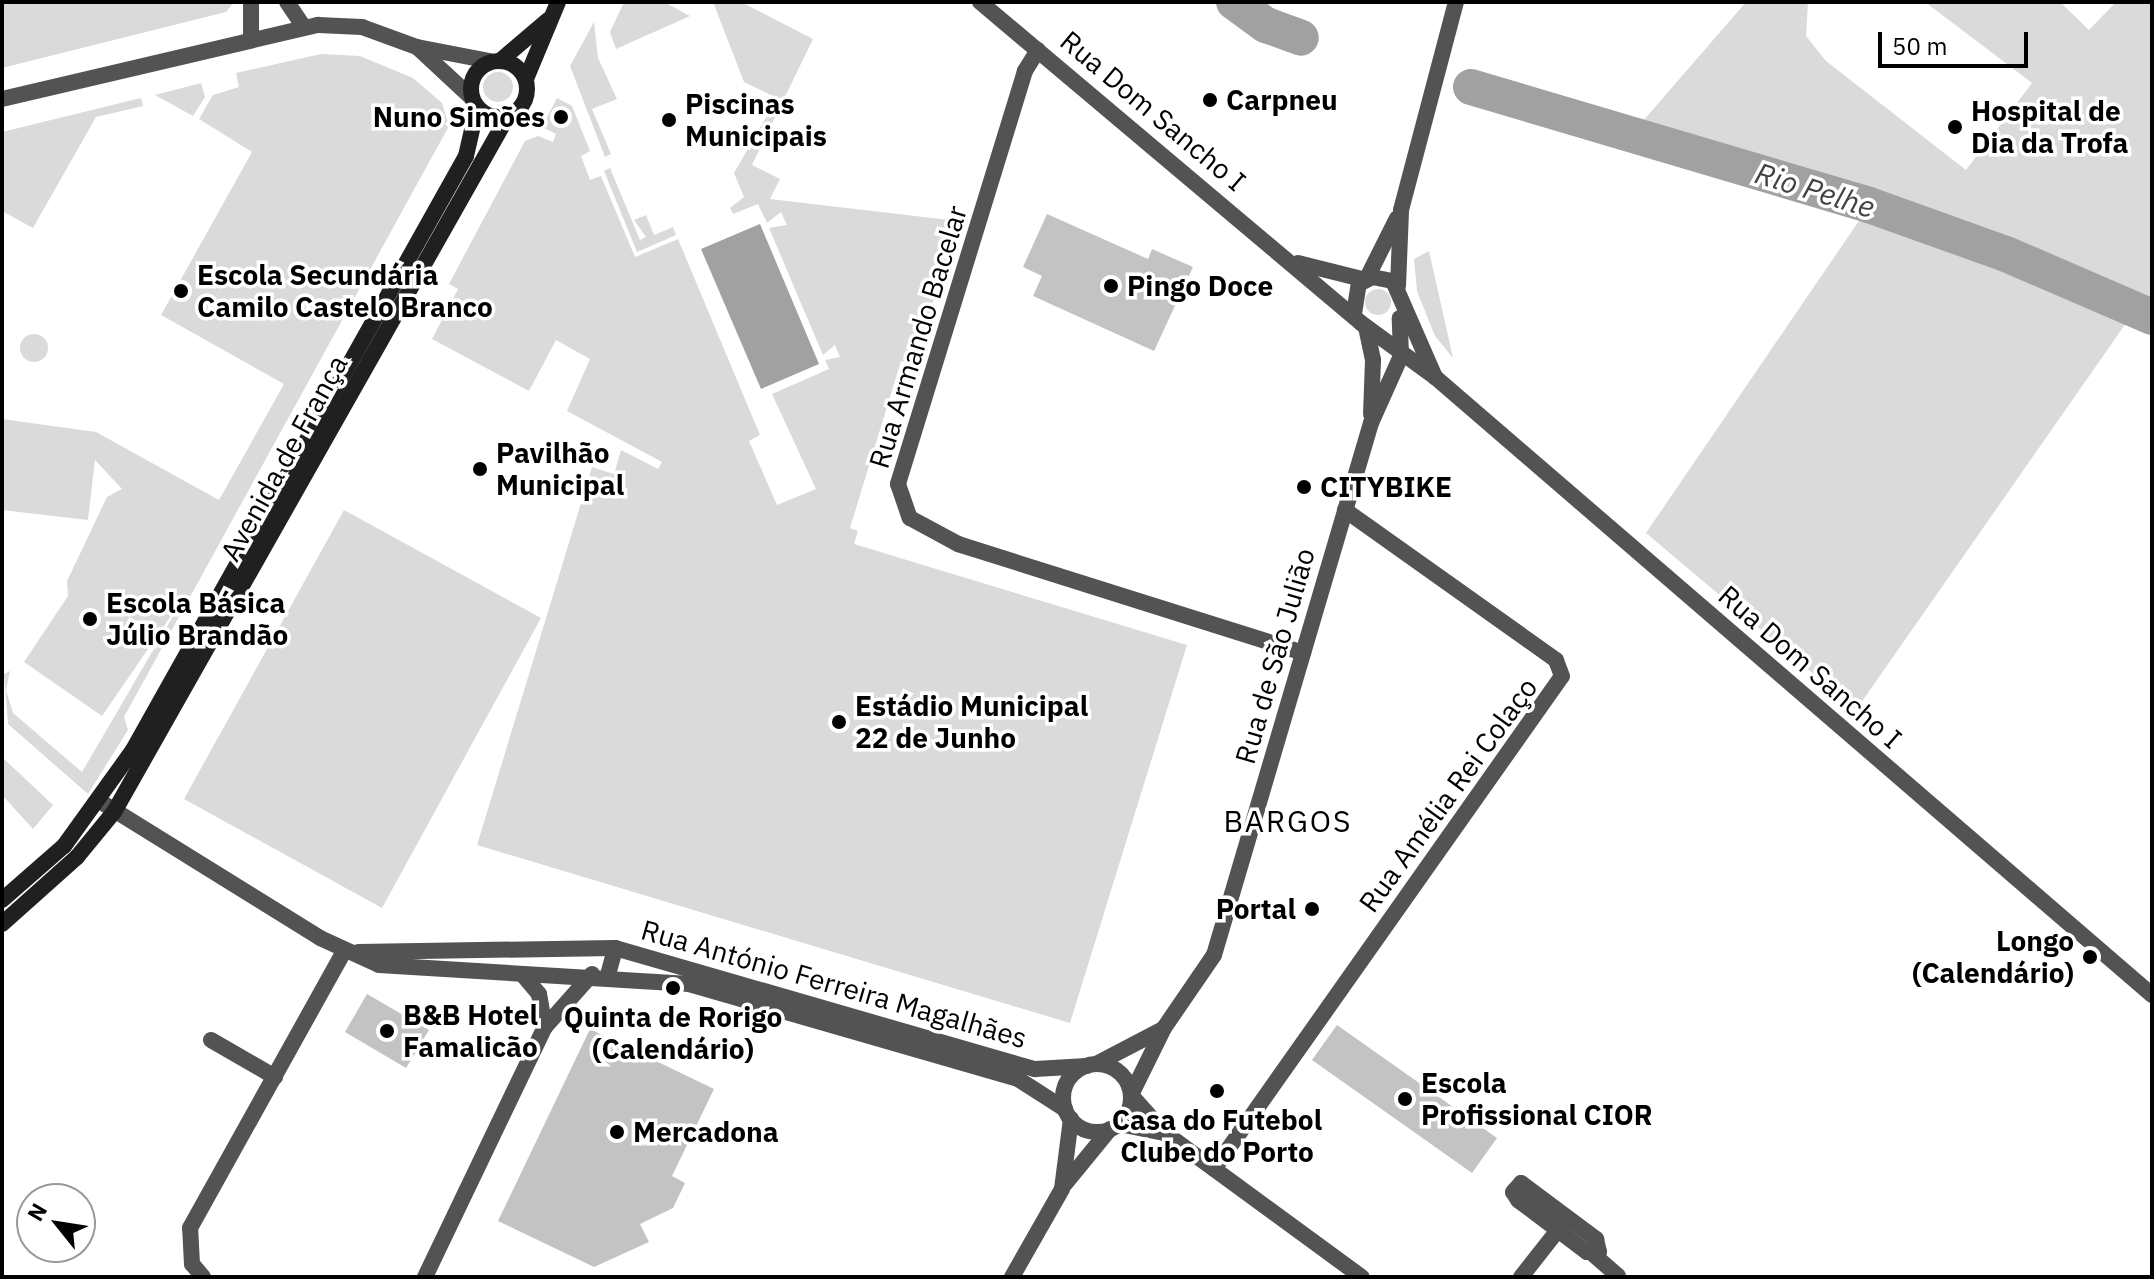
<!DOCTYPE html>
<html>
<head>
<meta charset="utf-8">
<style>
  body { margin:0 }
  #map { position:relative; width:2154px; height:1279px; overflow:hidden; background:#fff; font-family:"IBM Plex Sans",sans-serif }
  div>[style] { position:absolute }
  .green>* { inset:0; background:#dadada }
  .round { border-radius:50% }
  .water>* { inset:0; background:#a1a1a1 }
  .river>* { height:36px; margin:-18px; padding:0 18px; transform-origin:18px; border-radius:18px; background:#a1a1a1 }
  .building>* { inset:0; background:#c3c3c3 }
  .minor>* { height:16px; margin:-8px; padding:0 8px; transform-origin:8px; border-radius:8px; background:#535353 }
  .tertiary>* { height:16px; margin:-8px; padding:0 8px; transform-origin:8px; border-radius:8px; background:#535353 }
  .tertiary>.ring { margin:-8px; padding:0; box-sizing:content-box; background:none; border:16px solid #535353; border-radius:50% }
  .secondary>* { height:16px; margin:-8px; padding:0 8px; transform-origin:8px; border-radius:8px; background:#202020 }
  .secondary>.ring { margin:-8px; padding:0; box-sizing:content-box; background:none; border:16px solid #202020; border-radius:50% }
  .dots>* { width:22px; height:22px; translate:-50% -50%; box-sizing:border-box; border:4px solid #fff; border-radius:50% }
  span { translate:-50% -50%; white-space:nowrap; text-align:center; line-height:1.15; -webkit-text-stroke:7px #fff; paint-order:stroke }
  .poi-label { font-size:28px; color:#000; font-weight:700 }
  .left { translate:0 -50%; text-align:left }
  .right { translate:-100% -50%; text-align:right }
  .street-label { font-size:28px; color:#000 }
  .water-label { font-size:30px; color:#424242; font-style:italic }
  .neighbourhood-label { font-size:30px; color:#000; letter-spacing:2px }
  .frame { position:absolute; inset:0; border:4px solid #000; pointer-events:none }
  .north { position:absolute; left:16px; top:1183px; width:80px; height:80px; box-sizing:border-box; background:#fff; border:2px solid #999; border-radius:50%; rotate:300deg; font-size:22px; font-weight:700; line-height:32px; text-align:center; color:#000 }
  .north::after { content:''; display:block; margin:auto; width:28px; height:36px; background:#000; clip-path:polygon(50% 0,100% 100%,50% 72%,0 100%) }
  .scale { position:absolute; left:1878px; top:32px; width:150px; height:36px; box-sizing:border-box; border:4px solid #000; border-top:0; padding-left:10px; font-size:24px; line-height:28px; white-space:nowrap; color:#000; -webkit-text-stroke:6px #fff; paint-order:stroke }
</style>
</head>
<body>
<div id="map">
  <div class="green">
    <i style="clip-path:polygon(2px 2px,234px 2px,226px 12px,2px 68px)"></i>
    <i style="clip-path:polygon(624px 2px,664px 2px,690px 16px,616px 49px,610px 32px)"></i>
    <i style="clip-path:polygon(713px 2px,741px 2px,813px 39px,752px 165px,780px 179px,770px 199px,958px 221px,914px 364px,901px 361px,850px 528px,858px 531px,854px 544px,1187px 645px,1070px 1023px,477px 845px,592px 467px,614px 474px,621px 450px,658px 469px,662px 462px,567px 411px,590px 359px,572px 349px,556px 340px,529px 391px,432px 339px,458px 289px,449px 284px,525px 141px,538px 136px,553px 142px,556px 134px,542px 127px,557px 98px,572px 106px,590px 151px,581px 156px,590px 180px,601px 176px,635px 257px,678px 239px,760px 435px,749px 441px,777px 505px,816px 489px,772px 394px,829px 369px,825px 360px,840px 357px,835px 345px,823px 355px,769px 228px,787px 225px,781px 212px,767px 223px,758px 204px,733px 214px,730px 208px,744px 197px,734px 173px,777px 98px,744px 82px)"></i>
    <i style="clip-path:polygon(1746px 2px,1808px 2px,1806px 36px,1826px 61px,1966px 170px,2032px 83px,1925px 2px,2060px 2px,2089px 30px,2116px 2px,2152px 2px,2152px 308px,1979px 235px,1643px 121px)"></i>
    <i style="clip-path:polygon(594px 22px,598px 58px,617px 99px,592px 109px,611px 154px,605px 157px,570px 66px)"></i>
    <i style="clip-path:polygon(321px 54px,360px 56px,413px 78px,442px 103px,449px 126px,124px 717px,128px 730px,88px 794px,8px 724px,4px 674px,10px 671px,6px 690px,13px 713px,82px 772px,186px 594px,102px 716px,24px 662px,68px 596px,67px 581px,107px 497px,122px 489px,95px 460px,88px 520px,2px 510px,2px 419px,96px 432px,219px 500px,284px 384px,161px 315px,252px 152px,199px 119px,213px 95px,239px 87px,236px 73px)"></i>
    <i class="round" style="left:483px;top:72px;width:30px;height:30px"></i>
    <i style="clip-path:polygon(201px 83px,205px 97px,193px 116px,155px 95px)"></i>
    <i style="clip-path:polygon(141px 98px,143px 106px,96px 117px,33px 228px,2px 211px,2px 132px)"></i>
    <i style="clip-path:polygon(610px 168px,640px 240px,646px 237px,634px 220px,646px 215px,654px 235px,673px 227px,676px 235px,637px 252px,604px 171px)"></i>
    <i style="clip-path:polygon(1865px 212px,2131px 316px,1856px 710px,1646px 533px)"></i>
    <i style="clip-path:polygon(1429px 251px,1453px 358px,1435px 336px,1417px 291px,1414px 259px)"></i>
    <i class="round" style="left:1365px;top:289px;width:26px;height:26px"></i>
    <i class="round" style="left:20px;top:334px;width:28px;height:28px"></i>
    <i style="clip-path:polygon(344px 510px,541px 618px,382px 908px,184px 799px)"></i>
    <i style="clip-path:polygon(2px 757px,53px 805px,33px 829px,2px 795px)"></i>
  </div>
  <div class="water">
    <i style="clip-path:polygon(760px 224px,819px 364px,761px 389px,701px 249px)"></i>
  </div>
  <div class="river">
    <i style="left:1234px;top:2px;width:39px;rotate:36deg"></i>
    <i style="left:1266px;top:25px;width:37px;rotate:20deg"></i>
    <i style="left:1471px;top:87px;width:415px;rotate:16.5deg"></i>
    <i style="left:1869px;top:205px;width:145px;rotate:19.7deg"></i>
    <i style="left:2006px;top:254px;width:159px;rotate:23.3deg"></i>
  </div>
  <div class="building">
    <i style="clip-path:polygon(1047px 214px,1148px 259px,1152px 249px,1193px 267px,1154px 351px,1033px 296px,1042px 276px,1023px 267px)"></i>
    <i style="clip-path:polygon(367px 994px,429px 1030px,406px 1068px,345px 1032px)"></i>
    <i style="clip-path:polygon(1337px 1025px,1497px 1138px,1472px 1173px,1312px 1060px)"></i>
    <i style="clip-path:polygon(590px 1029px,714px 1089px,672px 1176px,685px 1183px,673px 1208px,640px 1224px,649px 1242px,594px 1267px,498px 1221px)"></i>
  </div>
  <div class="minor">
    <i style="left:251px;top:2px;width:37px;rotate:90deg"></i>
    <i style="left:287px;top:2px;width:30px;rotate:56deg"></i>
    <i style="left:1038px;top:50px;width:25px;rotate:122deg"></i>
    <i style="left:1025px;top:71px;width:432px;rotate:107.1deg"></i>
    <i style="left:898px;top:484px;width:36px;rotate:71deg"></i>
    <i style="left:910px;top:518px;width:55px;rotate:28.4deg"></i>
    <i style="left:958px;top:544px;width:362px;rotate:17.5deg"></i>
    <i style="left:523px;top:975px;width:25px;rotate:50deg"></i>
    <i style="left:539px;top:994px;width:34px;rotate:80deg"></i>
    <i style="left:608px;top:975px;width:28px;rotate:-75deg"></i>
    <i style="left:211px;top:1040px;width:74px;rotate:30deg"></i>
    <i style="left:1131px;top:1095px;width:51px;rotate:48.2deg"></i>
    <i style="left:1165px;top:1133px;width:244px;rotate:36.2deg"></i>
    <i style="left:1119px;top:1124px;width:47px;rotate:11.1deg"></i>
    <i style="left:1214px;top:1169px;width:603px;rotate:-54.78deg"></i>
    <i style="left:1562px;top:676px;width:17px;rotate:-111deg"></i>
    <i style="left:1556px;top:660px;width:259px;rotate:-144.6deg"></i>
    <i style="left:1521px;top:1183px;width:94px;rotate:36.7deg"></i>
    <i style="left:1596px;top:1239px;width:13px;rotate:77deg"></i>
    <i style="left:1599px;top:1252px;width:12px;rotate:180deg"></i>
    <i style="left:1587px;top:1252px;width:86px;rotate:-143deg"></i>
    <i style="left:1518px;top:1200px;width:9px;rotate:-122deg"></i>
    <i style="left:1513px;top:1192px;width:12px;rotate:-48deg"></i>
    <i style="left:1594px;top:1255px;width:32px;rotate:41deg"></i>
    <i style="left:203px;top:1277px;width:17px;rotate:-130deg"></i>
    <i style="left:192px;top:1264px;width:36px;rotate:-93deg"></i>
    <i style="left:190px;top:1228px;width:317px;rotate:-60.9deg"></i>
    <i style="left:425px;top:1277px;width:277px;rotate:-64.4deg"></i>
    <i style="left:545px;top:1027px;width:71px;rotate:-48.4deg"></i>
    <i style="left:1521px;top:1277px;width:60px;rotate:-51.8deg"></i>
  </div>
  <div class="tertiary">
    <i style="left:980px;top:2px;width:498px;rotate:40.1deg"></i>
    <i style="left:1361px;top:323px;width:92px;rotate:36.1deg"></i>
    <i style="left:1435px;top:377px;width:947px;rotate:40.76deg"></i>
    <i style="left:418px;top:48px;width:74px;rotate:42.8deg"></i>
    <i style="left:2px;top:99px;width:325px;rotate:-13.2deg"></i>
    <i style="left:318px;top:25px;width:44px;rotate:2.6deg"></i>
    <i style="left:362px;top:27px;width:59px;rotate:20deg"></i>
    <i style="left:417px;top:47px;width:74px;rotate:10.9deg"></i>
    <i style="left:1298px;top:263px;width:70px;rotate:14deg"></i>
    <i style="left:1366px;top:280px;width:69px;rotate:-63.4deg"></i>
    <i style="left:1398px;top:286px;width:76px;rotate:-87.7deg"></i>
    <i style="left:1401px;top:210px;width:215px;rotate:-75.2deg"></i>
    <i style="left:1354px;top:314px;width:30px;rotate:-81deg"></i>
    <i style="left:1359px;top:284px;width:15px;rotate:-28deg"></i>
    <i style="left:1372px;top:277px;width:21px;rotate:11deg"></i>
    <i style="left:1393px;top:281px;width:105px;rotate:66.4deg"></i>
    <i style="left:1366px;top:327px;width:34px;rotate:78deg"></i>
    <i style="left:1373px;top:360px;width:54px;rotate:92.1deg"></i>
    <i style="left:101px;top:802px;width:258px;rotate:31.8deg"></i>
    <i style="left:320px;top:938px;width:65px;rotate:24.6deg"></i>
    <i style="left:379px;top:965px;width:311px;rotate:3.5deg"></i>
    <i style="left:689px;top:984px;width:342px;rotate:16.1deg"></i>
    <i style="left:1018px;top:1079px;width:56px;rotate:32.6deg"></i>
    <i style="left:358px;top:952px;width:257px;rotate:-0.9deg"></i>
    <i style="left:615px;top:948px;width:437px;rotate:16.1deg"></i>
    <i style="left:1035px;top:1069px;width:52px;rotate:-3.3deg"></i>
    <i style="left:1096px;top:1064px;width:76px;rotate:-27.6deg"></i>
    <i class="ring" style="left:1063px;top:1064px;width:52px;height:52px"></i>
    <i style="left:1131px;top:1095px;width:75px;rotate:-63.8deg"></i>
    <i style="left:1164px;top:1028px;width:88px;rotate:-55.6deg"></i>
    <i style="left:1214px;top:955px;width:555px;rotate:-73.56deg"></i>
    <i style="left:1371px;top:423px;width:73px;rotate:-65.9deg"></i>
    <i style="left:1401px;top:356px;width:38px;rotate:-92deg"></i>
    <i style="left:1065px;top:1184px;width:71px;rotate:-50.7deg"></i>
    <i style="left:1012px;top:1277px;width:101px;rotate:-60.4deg"></i>
    <i style="left:1062px;top:1189px;width:71px;rotate:-82.7deg"></i>
  </div>
  <div class="secondary">
    <i style="left:501px;top:60px;width:62px;rotate:-40.4deg"></i>
    <i class="ring" style="left:471px;top:61px;width:40px;height:40px"></i>
    <i style="left:526px;top:79px;width:83px;rotate:-67.4deg"></i>
    <i style="left:2px;top:900px;width:82px;rotate:-41.1deg"></i>
    <i style="left:64px;top:846px;width:118px;rotate:-54.3deg"></i>
    <i style="left:133px;top:750px;width:681px;rotate:-60.72deg"></i>
    <i style="left:466px;top:156px;width:49px;rotate:-77.1deg"></i>
    <i style="left:2px;top:924px;width:101px;rotate:-41.8deg"></i>
    <i style="left:77px;top:857px;width:58px;rotate:-50.6deg"></i>
    <i style="left:114px;top:812px;width:800px;rotate:-60.49deg"></i>
  </div>
  <div class="dots">
    <i style="left:1210px;top:100px;background:#000"></i>
    <i style="left:561px;top:117px;background:#000"></i>
    <i style="left:669px;top:120px;background:#000"></i>
    <i style="left:1955px;top:127px;background:#000"></i>
    <i style="left:1111px;top:286px;background:#000"></i>
    <i style="left:181px;top:291px;background:#000"></i>
    <i style="left:480px;top:469px;background:#000"></i>
    <i style="left:1304px;top:487px;background:#000"></i>
    <i style="left:90px;top:619px;background:#000"></i>
    <i style="left:839px;top:722px;background:#000"></i>
    <i style="left:1312px;top:909px;background:#000"></i>
    <i style="left:2090px;top:957px;background:#000"></i>
    <i style="left:673px;top:988px;background:#000"></i>
    <i style="left:387px;top:1031px;background:#000"></i>
    <i style="left:1217px;top:1091px;background:#000"></i>
    <i style="left:1405px;top:1099px;background:#000"></i>
    <i style="left:617px;top:1132px;background:#000"></i>
  </div>
  <div class="poi-label">
    <span class="left" style="left:1226px;top:100px">Carpneu</span>
    <span class="left" style="left:685px;top:120px">Piscinas<br>Municipais</span>
    <span class="left" style="left:1971px;top:127px">Hospital de<br>Dia da Trofa</span>
    <span class="right" style="left:545px;top:117px">Nuno Simões</span>
    <span class="left" style="left:197px;top:291px">Escola Secundária<br>Camilo Castelo Branco</span>
    <span class="left" style="left:1127px;top:286px">Pingo Doce</span>
    <span class="left" style="left:496px;top:469px">Pavilhão<br>Municipal</span>
    <span class="left" style="left:1320px;top:487px">CITYBIKE</span>
    <span class="left" style="left:106px;top:619px">Escola Básica<br>Júlio Brandão</span>
    <span class="left" style="left:855px;top:722px">Estádio Municipal<br>22 de Junho</span>
    <span class="right" style="left:1296px;top:909px">Portal</span>
    <span class="right" style="left:2074px;top:957px">Longo<br>(Calendário)</span>
    <span class="left" style="left:403px;top:1031px">B&amp;B Hotel<br>Famalicão</span>
    <span style="left:673px;top:1033px">Quinta de Rorigo<br>(Calendário)</span>
    <span class="left" style="left:1421px;top:1099px">Escola<br>Profissional CIOR</span>
    <span style="left:1217px;top:1136px">Casa do Futebol<br>Clube do Porto</span>
    <span class="left" style="left:633px;top:1132px">Mercadona</span>
  </div>
  <div class="street-label">
    <span style="left:1153px;top:111px;rotate:40deg">Rua Dom Sancho I</span>
    <span style="left:918px;top:337px;rotate:-73deg">Rua Armando Bacelar</span>
    <span style="left:284px;top:458px;rotate:-61deg">Avenida de França</span>
    <span style="left:1275px;top:656px;rotate:-74deg">Rua de São Julião</span>
    <span style="left:1810px;top:667px;rotate:41deg">Rua Dom Sancho I</span>
    <span style="left:1448px;top:795px;rotate:-54deg">Rua Amélia Rei Colaço</span>
    <span style="left:834px;top:984px;rotate:16deg">Rua António Ferreira Magalhães</span>
  </div>
  <div class="water-label">
    <span style="left:1815px;top:190px;rotate:17deg">Rio Pelhe</span>
  </div>
  <div class="neighbourhood-label">
    <span style="left:1288px;top:821px">BARGOS</span>
  </div>
  <div class="frame"></div>
  <div class="north">N</div>
  <div class="scale">50 m</div>
</div>
</body>
</html>
